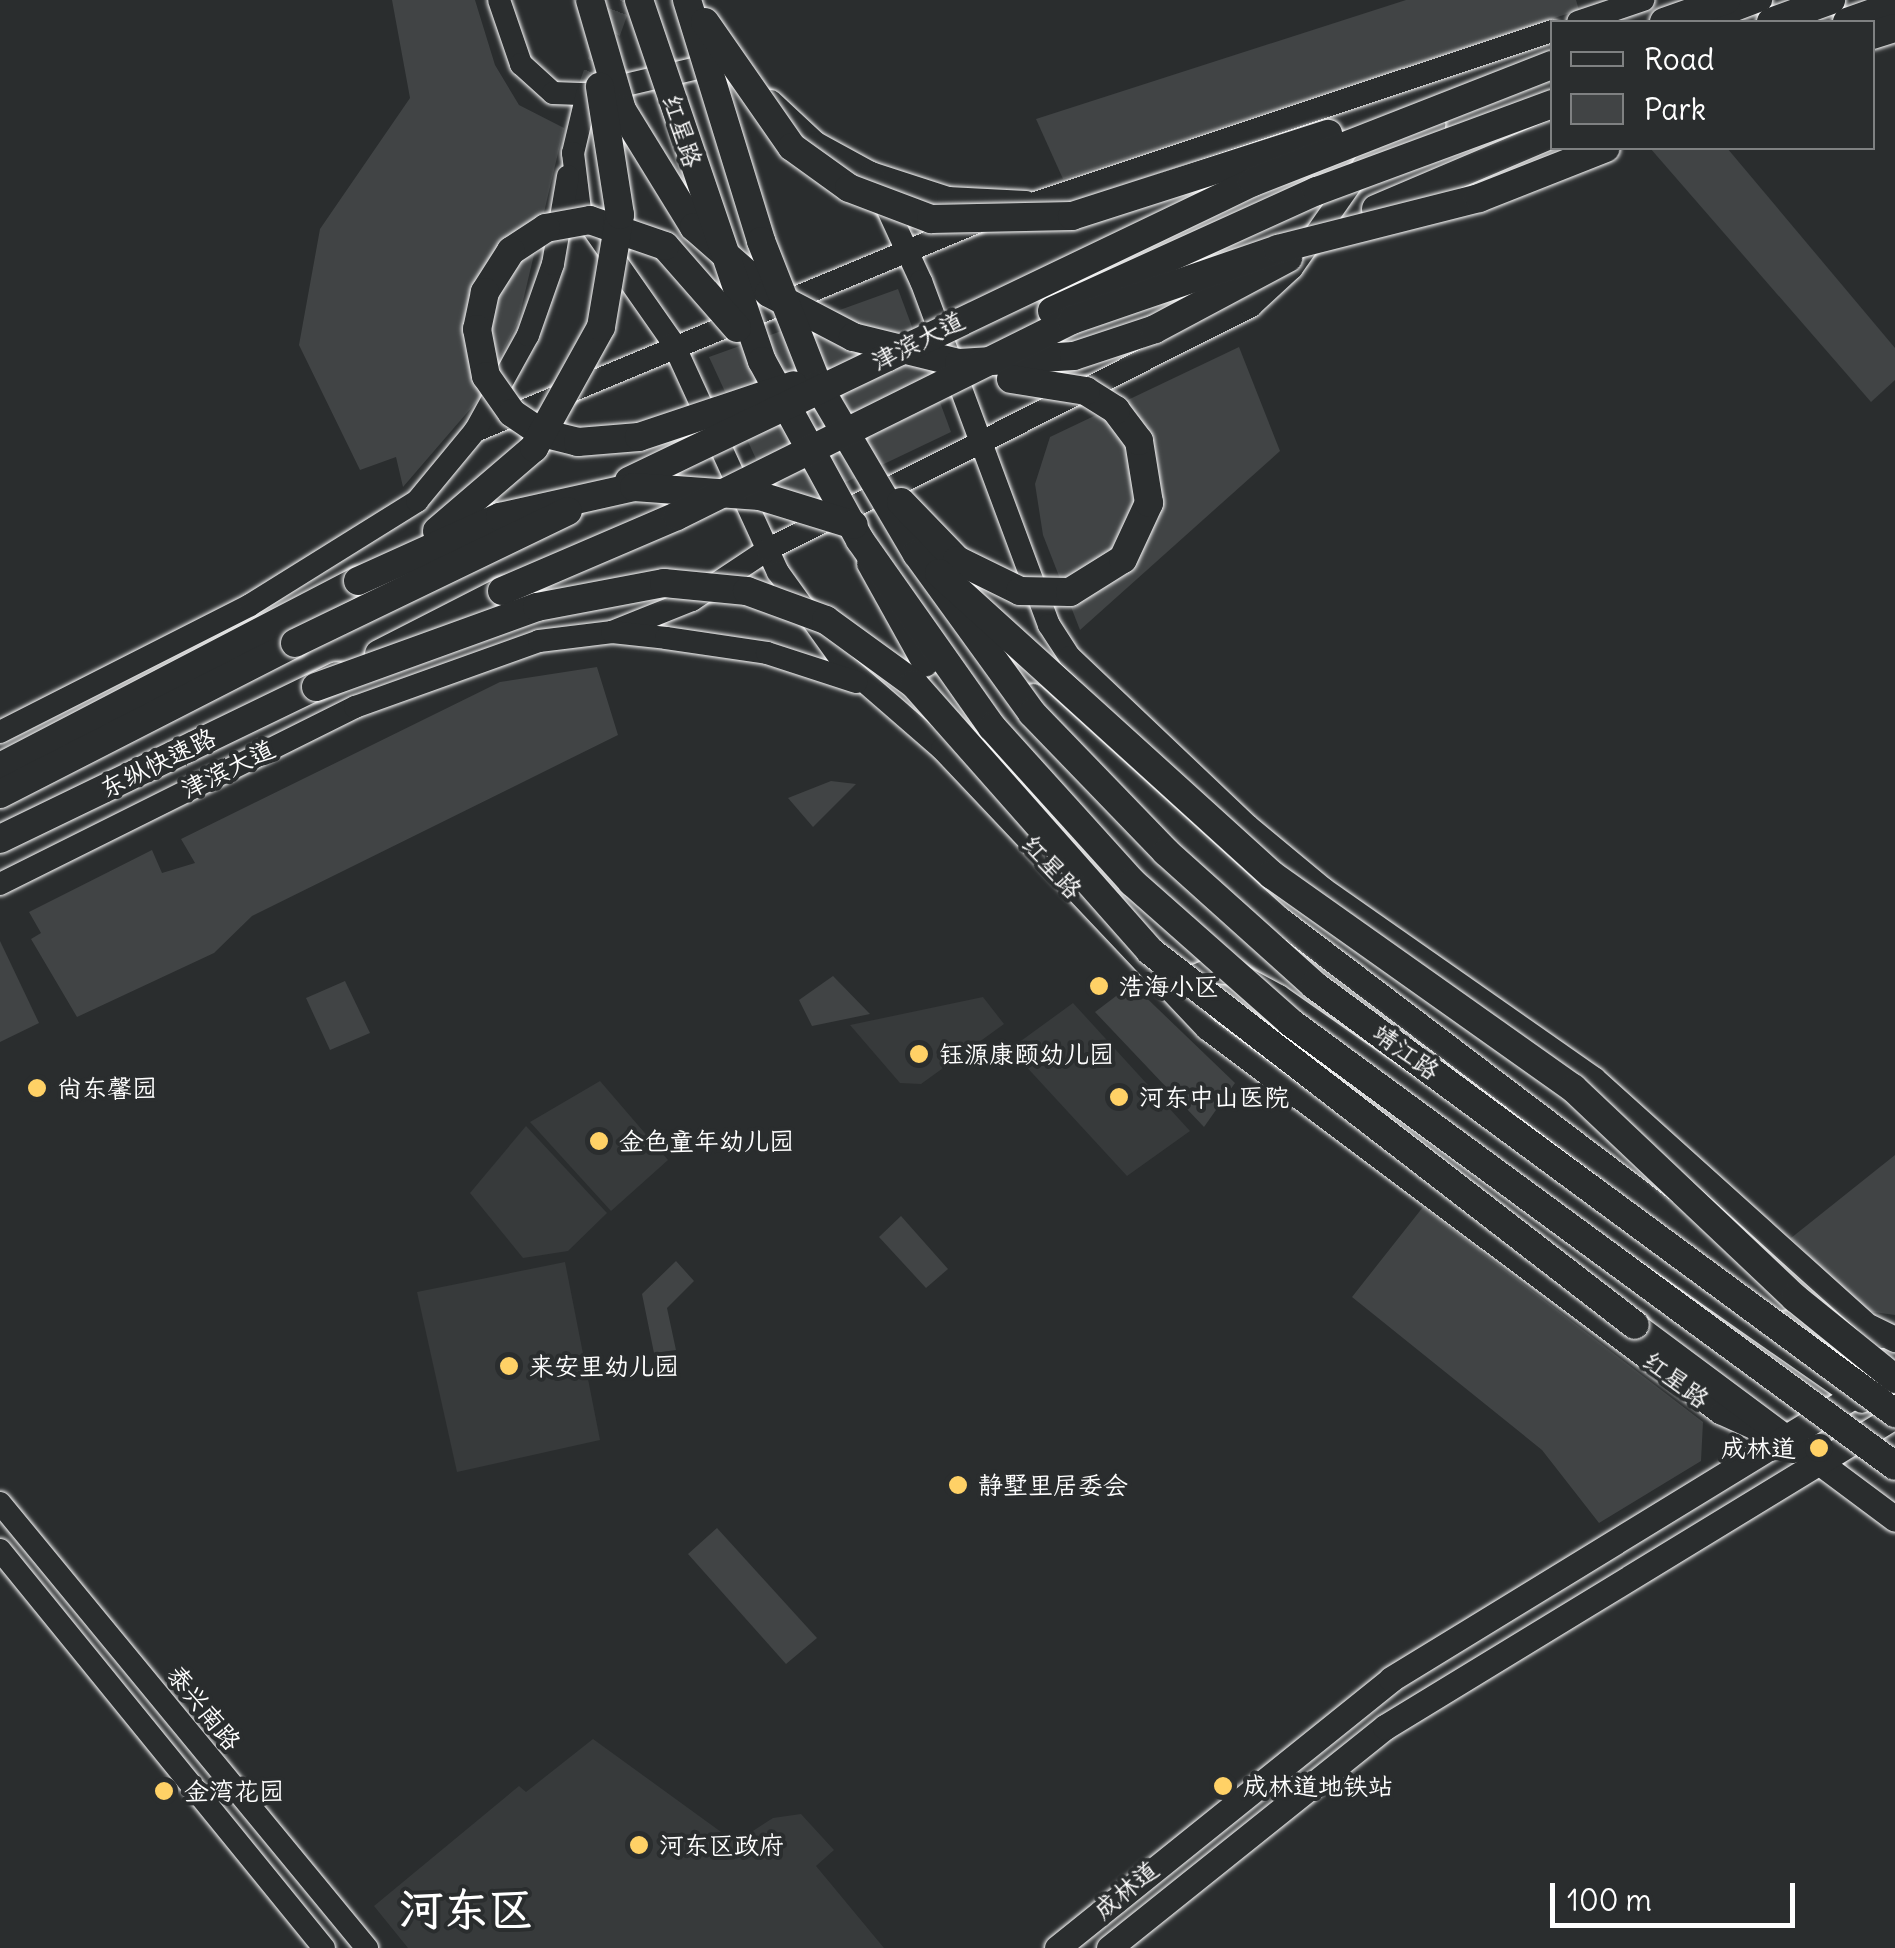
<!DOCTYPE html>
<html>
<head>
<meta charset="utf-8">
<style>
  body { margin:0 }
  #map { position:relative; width:1895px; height:1948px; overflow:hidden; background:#2a2d2e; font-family:Delius,"LXGW WenKai TC",sans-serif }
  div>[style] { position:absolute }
  .built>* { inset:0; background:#373a3b }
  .green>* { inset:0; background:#414445 }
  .secondary-tunnel>* { height:22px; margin-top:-11px; transform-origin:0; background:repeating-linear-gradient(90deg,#3f4243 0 22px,transparent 0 33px) }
  .roads { filter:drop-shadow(0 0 2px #fff) drop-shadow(0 0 2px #fff) }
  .secondary>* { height:22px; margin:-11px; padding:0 11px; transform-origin:11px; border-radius:11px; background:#2a2d2e }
  .primary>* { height:25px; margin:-12.5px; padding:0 12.5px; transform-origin:12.5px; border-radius:12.5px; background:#2a2d2e }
  .trunk>* { height:28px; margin:-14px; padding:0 14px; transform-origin:14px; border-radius:14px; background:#2a2d2e }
  .bridges { filter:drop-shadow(0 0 2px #fff) drop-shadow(0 0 2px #fff) }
  .primary-bridge>* { height:25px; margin:-12.5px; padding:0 12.5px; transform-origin:12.5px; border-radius:12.5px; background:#2a2d2e }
  .trunk-bridge>* { height:28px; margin:-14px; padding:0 14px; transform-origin:14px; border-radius:14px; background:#2a2d2e }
  .dots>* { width:28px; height:28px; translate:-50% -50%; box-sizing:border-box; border:5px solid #2a2d2e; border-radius:50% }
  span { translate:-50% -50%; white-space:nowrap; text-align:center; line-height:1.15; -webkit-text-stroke:8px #2a2d2e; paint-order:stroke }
  .street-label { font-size:25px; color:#fff }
  .poi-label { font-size:25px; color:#fff }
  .left { translate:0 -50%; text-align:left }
  .right { translate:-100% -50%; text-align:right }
  .town-label { font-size:45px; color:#fff; font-weight:700 }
  .legend { position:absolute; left:1550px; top:20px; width:325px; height:130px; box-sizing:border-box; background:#2a2d2e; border:2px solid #7f8182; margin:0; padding:12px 18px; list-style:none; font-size:30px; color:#fff }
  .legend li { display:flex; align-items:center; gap:20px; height:50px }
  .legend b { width:50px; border:2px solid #7f8182 }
  .scale { position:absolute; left:1550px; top:1883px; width:245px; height:45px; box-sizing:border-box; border:5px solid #fff; border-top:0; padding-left:12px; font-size:30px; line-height:35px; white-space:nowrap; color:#fff; -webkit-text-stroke:8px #2a2d2e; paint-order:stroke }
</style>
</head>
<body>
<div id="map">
  <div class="built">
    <i style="clip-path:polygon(983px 997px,1004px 1024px,921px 1084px,900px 1083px,850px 1025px)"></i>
    <i style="clip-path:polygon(1073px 1003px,1190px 1131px,1127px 1176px,1010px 1049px)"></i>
    <i style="clip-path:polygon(600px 1081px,668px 1160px,611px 1211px,530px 1122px)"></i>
    <i style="clip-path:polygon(526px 1126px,607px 1213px,568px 1251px,523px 1258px,470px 1193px)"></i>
    <i style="clip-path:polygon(565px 1262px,600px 1440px,457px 1472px,417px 1292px)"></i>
    <i style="clip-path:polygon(593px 1739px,728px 1837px,739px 1840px,773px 1818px,801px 1814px,834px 1850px,816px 1866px,884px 1948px,408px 1948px,374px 1906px,519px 1786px,526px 1792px)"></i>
  </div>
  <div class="green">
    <i style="clip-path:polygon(392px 0,475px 0,495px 65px,519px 105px,564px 128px,518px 322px,478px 400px,403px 487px,396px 457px,360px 470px,299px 345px,320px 229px,410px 98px)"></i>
    <i style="clip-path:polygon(1406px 0,1576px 0,1579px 10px,1063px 179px,1036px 119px)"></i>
    <i style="clip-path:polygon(1650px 148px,1727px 148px,1895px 348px,1895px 380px,1871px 402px)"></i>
    <i style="clip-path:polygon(898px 289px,951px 432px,781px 513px,709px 357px)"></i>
    <i style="clip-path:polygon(1239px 347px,1280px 451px,1080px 630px,1043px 535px,1035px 484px,1050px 437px)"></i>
    <i style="clip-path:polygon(597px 667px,618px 735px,252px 916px,214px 953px,77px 1017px,31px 939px,41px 933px,29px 912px,152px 850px,162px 873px,195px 863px,181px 839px,500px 682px)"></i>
    <i style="clip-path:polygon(831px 781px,856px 784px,813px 827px,788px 798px)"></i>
    <i style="clip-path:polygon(0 941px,39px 1023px,0 1042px)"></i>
    <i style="clip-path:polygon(833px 976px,870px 1014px,812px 1026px,799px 1000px)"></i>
    <i style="clip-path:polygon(345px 981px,370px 1033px,330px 1050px,306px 998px)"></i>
    <i style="clip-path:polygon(1132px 984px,1235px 1083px,1204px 1127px,1095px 1012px)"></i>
    <i style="clip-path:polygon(1895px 1155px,1895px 1315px,1866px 1311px,1791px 1238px)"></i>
    <i style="clip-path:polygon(1423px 1207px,1703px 1422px,1701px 1461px,1599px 1523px,1542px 1450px,1352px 1297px)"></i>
    <i style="clip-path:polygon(901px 1216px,948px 1269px,926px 1288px,879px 1237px)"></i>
    <i style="clip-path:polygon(676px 1261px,694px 1281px,667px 1308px,676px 1350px,654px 1353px,642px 1294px)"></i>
    <i style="clip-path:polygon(717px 1528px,817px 1638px,786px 1664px,688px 1554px)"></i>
  </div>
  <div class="secondary-tunnel">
    <i style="left:587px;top:94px;width:100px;rotate:-70.1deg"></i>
  </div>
  <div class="roads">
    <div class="secondary">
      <i style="left:499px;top:0;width:68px;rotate:71deg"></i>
      <i style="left:521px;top:64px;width:43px;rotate:42.2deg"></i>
      <i style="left:553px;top:93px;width:34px;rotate:2deg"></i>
      <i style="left:587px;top:94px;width:140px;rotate:-13.2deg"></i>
      <i style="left:1709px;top:20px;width:56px;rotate:-21deg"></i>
      <i style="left:1578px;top:22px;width:69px;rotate:-18.7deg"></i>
      <i style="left:587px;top:94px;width:61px;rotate:103.3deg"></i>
      <i style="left:573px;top:153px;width:57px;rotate:83deg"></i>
      <i style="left:580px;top:210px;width:162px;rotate:55deg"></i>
      <i style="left:673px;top:343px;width:252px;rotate:65.4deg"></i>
      <i style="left:778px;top:572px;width:113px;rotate:54.3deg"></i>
      <i style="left:844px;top:664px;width:130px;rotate:40.9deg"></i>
      <i style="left:942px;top:749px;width:386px;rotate:46.6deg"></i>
      <i style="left:1207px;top:1029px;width:641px;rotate:36.82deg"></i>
      <i style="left:1720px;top:1413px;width:72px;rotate:24.4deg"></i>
      <i style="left:771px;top:101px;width:62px;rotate:43deg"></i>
      <i style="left:816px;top:143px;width:63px;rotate:28.6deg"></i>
      <i style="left:871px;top:173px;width:81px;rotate:18deg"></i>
      <i style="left:948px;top:198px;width:78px;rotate:2.9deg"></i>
      <i style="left:871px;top:173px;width:119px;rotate:65.2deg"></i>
      <i style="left:921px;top:281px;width:367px;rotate:69.6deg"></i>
      <i style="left:1049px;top:625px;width:38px;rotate:57deg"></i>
      <i style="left:1070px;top:657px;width:245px;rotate:43.5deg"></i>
      <i style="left:1248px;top:826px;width:99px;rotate:39.7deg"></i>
      <i style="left:1324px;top:889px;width:330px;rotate:35deg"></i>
      <i style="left:1594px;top:1078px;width:387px;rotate:42deg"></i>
      <i style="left:1005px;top:213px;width:576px;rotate:-18.4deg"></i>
      <i style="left:475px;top:431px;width:542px;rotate:-22.59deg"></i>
      <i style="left:612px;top:632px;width:86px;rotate:-21.8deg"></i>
      <i style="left:692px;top:600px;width:90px;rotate:-33.7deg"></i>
      <i style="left:767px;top:550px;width:542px;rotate:-26.75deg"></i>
      <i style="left:1251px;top:306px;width:56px;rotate:-42.8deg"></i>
      <i style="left:1292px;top:268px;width:126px;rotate:-55deg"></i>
      <i style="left:1364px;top:165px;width:81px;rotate:-29.7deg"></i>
      <i style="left:0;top:732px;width:280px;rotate:-26.9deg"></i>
      <i style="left:250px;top:605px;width:197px;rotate:-31.9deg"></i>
      <i style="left:417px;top:501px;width:91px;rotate:-50.4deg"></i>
      <i style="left:475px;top:431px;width:110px;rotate:-61.1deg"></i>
      <i style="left:528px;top:335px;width:75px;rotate:-70.6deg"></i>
      <i style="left:553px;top:264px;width:89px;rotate:-80.3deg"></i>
      <i style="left:0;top:884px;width:397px;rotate:-26.5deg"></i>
      <i style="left:355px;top:707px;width:195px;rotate:-19.7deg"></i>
      <i style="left:539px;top:641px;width:74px;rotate:-7deg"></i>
      <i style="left:612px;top:632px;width:54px;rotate:6.3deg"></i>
      <i style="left:666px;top:638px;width:102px;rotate:8.4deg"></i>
      <i style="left:767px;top:653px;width:94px;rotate:18deg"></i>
      <i style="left:1176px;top:984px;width:34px;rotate:-23deg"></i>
      <i style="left:1207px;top:971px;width:31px;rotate:6deg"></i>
      <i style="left:1238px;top:974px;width:47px;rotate:28.2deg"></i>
      <i style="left:1279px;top:996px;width:710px;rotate:34.85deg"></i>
      <i style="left:0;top:1503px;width:577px;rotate:50.49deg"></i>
      <i style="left:0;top:1550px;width:513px;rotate:50.85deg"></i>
    </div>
    <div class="primary">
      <i style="left:925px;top:664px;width:95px;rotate:56.1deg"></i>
      <i style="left:1033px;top:696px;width:332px;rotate:42.2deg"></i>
      <i style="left:1279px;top:919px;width:627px;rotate:37.16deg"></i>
      <i style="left:1635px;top:1325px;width:324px;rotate:36.7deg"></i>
      <i style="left:1870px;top:1327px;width:28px;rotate:26deg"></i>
      <i style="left:1057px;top:1948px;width:429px;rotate:-38.8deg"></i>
      <i style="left:1391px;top:1679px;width:571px;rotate:-31.46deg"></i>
      <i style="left:1109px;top:1948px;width:354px;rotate:-38.7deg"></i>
      <i style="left:1385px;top:1727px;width:597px;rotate:-31.38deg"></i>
    </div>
    <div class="trunk">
      <i style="left:1664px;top:22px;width:66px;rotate:-19.5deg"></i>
      <i style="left:1771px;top:22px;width:64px;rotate:-20.1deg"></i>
      <i style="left:1847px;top:22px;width:51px;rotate:-19.5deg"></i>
      <i style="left:1872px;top:35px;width:24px;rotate:-17deg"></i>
      <i style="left:1376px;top:209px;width:191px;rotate:-23.1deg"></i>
      <i style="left:379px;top:654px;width:138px;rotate:-27.1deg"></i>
      <i style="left:0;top:767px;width:403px;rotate:-27.5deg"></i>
      <i style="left:0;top:794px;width:331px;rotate:-27.1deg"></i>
      <i style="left:0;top:839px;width:374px;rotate:-25.8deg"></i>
    </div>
  </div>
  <div class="bridges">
    <div class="primary-bridge">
      <i style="left:869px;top:563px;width:115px;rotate:61deg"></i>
    </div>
    <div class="trunk-bridge">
      <i style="left:590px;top:0;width:115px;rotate:73.8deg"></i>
      <i style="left:622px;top:110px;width:137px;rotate:58.4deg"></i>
      <i style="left:694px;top:227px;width:100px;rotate:41.3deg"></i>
      <i style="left:769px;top:293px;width:95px;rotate:27.6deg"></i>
      <i style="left:853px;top:337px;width:109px;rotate:13.8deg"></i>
      <i style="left:959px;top:363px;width:115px;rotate:-3.5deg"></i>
      <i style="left:1074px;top:356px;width:85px;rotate:-18.4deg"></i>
      <i style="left:1155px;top:329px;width:151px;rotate:-28.1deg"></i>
      <i style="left:639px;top:0;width:381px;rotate:71.2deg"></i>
      <i style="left:762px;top:361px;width:204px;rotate:61.3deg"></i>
      <i style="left:860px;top:540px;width:229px;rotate:54.8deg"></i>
      <i style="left:992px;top:727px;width:209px;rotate:47.9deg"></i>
      <i style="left:1132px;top:882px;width:211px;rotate:41.5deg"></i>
      <i style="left:1290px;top:1022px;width:750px;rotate:36.27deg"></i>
      <i style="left:687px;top:0;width:252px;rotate:72.9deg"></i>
      <i style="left:761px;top:241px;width:156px;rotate:68.5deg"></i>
      <i style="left:818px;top:386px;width:195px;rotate:59.5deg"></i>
      <i style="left:917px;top:554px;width:196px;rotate:54.1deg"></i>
      <i style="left:1032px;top:713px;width:193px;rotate:46deg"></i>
      <i style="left:1166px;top:852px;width:199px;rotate:41.9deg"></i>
      <i style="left:1314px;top:985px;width:722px;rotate:36.38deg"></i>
      <i style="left:705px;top:22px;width:152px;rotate:55.2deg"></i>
      <i style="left:792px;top:147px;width:70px;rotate:35.7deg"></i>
      <i style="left:849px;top:188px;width:88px;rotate:20.7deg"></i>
      <i style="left:931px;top:219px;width:141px;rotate:-1.2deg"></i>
      <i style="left:1072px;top:216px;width:269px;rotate:-17.8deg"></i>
      <i style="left:1052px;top:311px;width:291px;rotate:-24.4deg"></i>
      <i style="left:1317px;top:191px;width:251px;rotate:-20.3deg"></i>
      <i style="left:737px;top:328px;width:109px;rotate:-131.3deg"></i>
      <i style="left:665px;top:246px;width:79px;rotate:-160.9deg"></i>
      <i style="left:590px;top:220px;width:45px;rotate:169.7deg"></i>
      <i style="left:546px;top:228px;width:42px;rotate:146.7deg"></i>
      <i style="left:511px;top:251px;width:49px;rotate:122.4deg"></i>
      <i style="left:485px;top:292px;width:38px;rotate:102deg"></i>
      <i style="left:477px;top:329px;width:48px;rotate:79.2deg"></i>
      <i style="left:486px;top:376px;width:45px;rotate:54.9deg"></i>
      <i style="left:512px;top:413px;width:36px;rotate:34deg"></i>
      <i style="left:542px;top:433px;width:37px;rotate:14deg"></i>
      <i style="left:578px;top:442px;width:61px;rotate:-4.7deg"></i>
      <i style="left:639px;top:437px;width:163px;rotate:-18.5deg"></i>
      <i style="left:629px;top:481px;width:692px;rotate:-25.6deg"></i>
      <i style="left:1253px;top:182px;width:321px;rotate:-21.4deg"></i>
      <i style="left:901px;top:502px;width:81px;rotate:46deg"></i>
      <i style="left:957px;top:560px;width:70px;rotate:26.2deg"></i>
      <i style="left:1020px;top:591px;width:50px;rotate:1.1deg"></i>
      <i style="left:1070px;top:592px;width:62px;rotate:-31.9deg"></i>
      <i style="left:1123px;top:559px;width:62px;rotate:-65.1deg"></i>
      <i style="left:1149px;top:503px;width:63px;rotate:-99.2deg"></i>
      <i style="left:1139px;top:441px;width:39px;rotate:-127deg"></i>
      <i style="left:1116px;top:410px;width:36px;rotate:-148deg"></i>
      <i style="left:1086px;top:391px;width:76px;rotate:-170.9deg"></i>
      <i style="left:437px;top:531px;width:128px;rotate:-40.6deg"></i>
      <i style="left:534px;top:448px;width:138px;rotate:-61deg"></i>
      <i style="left:601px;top:327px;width:114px;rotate:-80.4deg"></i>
      <i style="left:620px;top:215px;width:130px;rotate:-98.9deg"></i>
      <i style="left:939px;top:573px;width:450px;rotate:42.2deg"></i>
      <i style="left:1272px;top:875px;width:369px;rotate:35.3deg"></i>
      <i style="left:1573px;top:1088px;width:306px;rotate:43.4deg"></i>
      <i style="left:1795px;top:1298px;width:129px;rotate:39deg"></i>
      <i style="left:358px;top:581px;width:156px;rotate:-24.3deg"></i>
      <i style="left:500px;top:517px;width:137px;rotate:-12.6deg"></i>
      <i style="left:634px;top:487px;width:126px;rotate:4.1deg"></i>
      <i style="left:760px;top:496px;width:98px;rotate:17.1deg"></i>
      <i style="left:502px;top:591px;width:190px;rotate:-23.2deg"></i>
      <i style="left:677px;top:516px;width:441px;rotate:-26.4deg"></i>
      <i style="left:1072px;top:320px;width:218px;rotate:-19deg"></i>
      <i style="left:1278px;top:249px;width:207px;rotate:-14.2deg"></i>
      <i style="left:1479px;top:198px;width:136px;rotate:-21.5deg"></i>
      <i style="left:295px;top:643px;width:303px;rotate:-25.8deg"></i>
      <i style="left:316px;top:687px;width:235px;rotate:-19.9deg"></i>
      <i style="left:537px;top:607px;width:129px;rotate:-10.7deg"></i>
      <i style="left:664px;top:583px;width:83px;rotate:5.5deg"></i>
      <i style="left:747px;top:591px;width:84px;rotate:20.2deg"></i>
      <i style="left:826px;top:620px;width:109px;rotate:36deg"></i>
      <i style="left:914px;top:684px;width:356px;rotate:48.5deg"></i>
      <i style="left:1150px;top:951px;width:612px;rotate:37.64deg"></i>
    </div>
  </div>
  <div class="dots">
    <i style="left:1099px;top:986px;background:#ffd166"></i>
    <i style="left:919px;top:1054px;background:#ffd166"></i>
    <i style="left:37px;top:1088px;background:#ffd166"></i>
    <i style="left:1119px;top:1097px;background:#ffd166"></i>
    <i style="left:599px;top:1141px;background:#ffd166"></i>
    <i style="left:509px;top:1366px;background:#ffd166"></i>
    <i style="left:1819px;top:1448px;background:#ffd166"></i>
    <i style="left:958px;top:1485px;background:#ffd166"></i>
    <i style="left:1223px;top:1786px;background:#ffd166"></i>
    <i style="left:164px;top:1791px;background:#ffd166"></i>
    <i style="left:639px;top:1845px;background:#ffd166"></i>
  </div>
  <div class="street-label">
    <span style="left:682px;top:131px;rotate:72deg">红星路</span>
    <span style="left:918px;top:341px;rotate:-27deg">津滨大道</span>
    <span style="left:158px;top:763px;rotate:-26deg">东纵快速路</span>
    <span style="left:228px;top:769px;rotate:-26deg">津滨大道</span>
    <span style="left:1052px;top:867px;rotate:48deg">红星路</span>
    <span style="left:1406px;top:1052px;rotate:36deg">靖江路</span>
    <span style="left:1676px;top:1380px;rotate:37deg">红星路</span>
    <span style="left:204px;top:1708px;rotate:51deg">泰兴南路</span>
    <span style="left:1126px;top:1890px;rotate:-40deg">成林道</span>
  </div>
  <div class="poi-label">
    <span class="left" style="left:1119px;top:986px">浩海小区</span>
    <span class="left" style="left:939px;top:1054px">钰源康颐幼儿园</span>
    <span class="left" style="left:57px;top:1088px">尚东馨园</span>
    <span class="left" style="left:1139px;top:1097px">河东中山医院</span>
    <span class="left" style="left:619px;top:1141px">金色童年幼儿园</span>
    <span class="left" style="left:529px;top:1366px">来安里幼儿园</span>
    <span class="right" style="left:1796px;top:1448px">成林道</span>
    <span class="left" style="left:978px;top:1485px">静墅里居委会</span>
    <span class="left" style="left:1243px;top:1786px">成林道地铁站</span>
    <span class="left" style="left:184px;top:1791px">金湾花园</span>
    <span class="left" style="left:659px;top:1845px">河东区政府</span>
  </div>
  <div class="town-label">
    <span style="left:466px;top:1910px">河东区</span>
  </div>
  <ul class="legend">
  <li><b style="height:12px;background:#2a2d2e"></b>Road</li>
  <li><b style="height:28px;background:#414445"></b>Park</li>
  </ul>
  <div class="scale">100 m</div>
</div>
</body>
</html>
